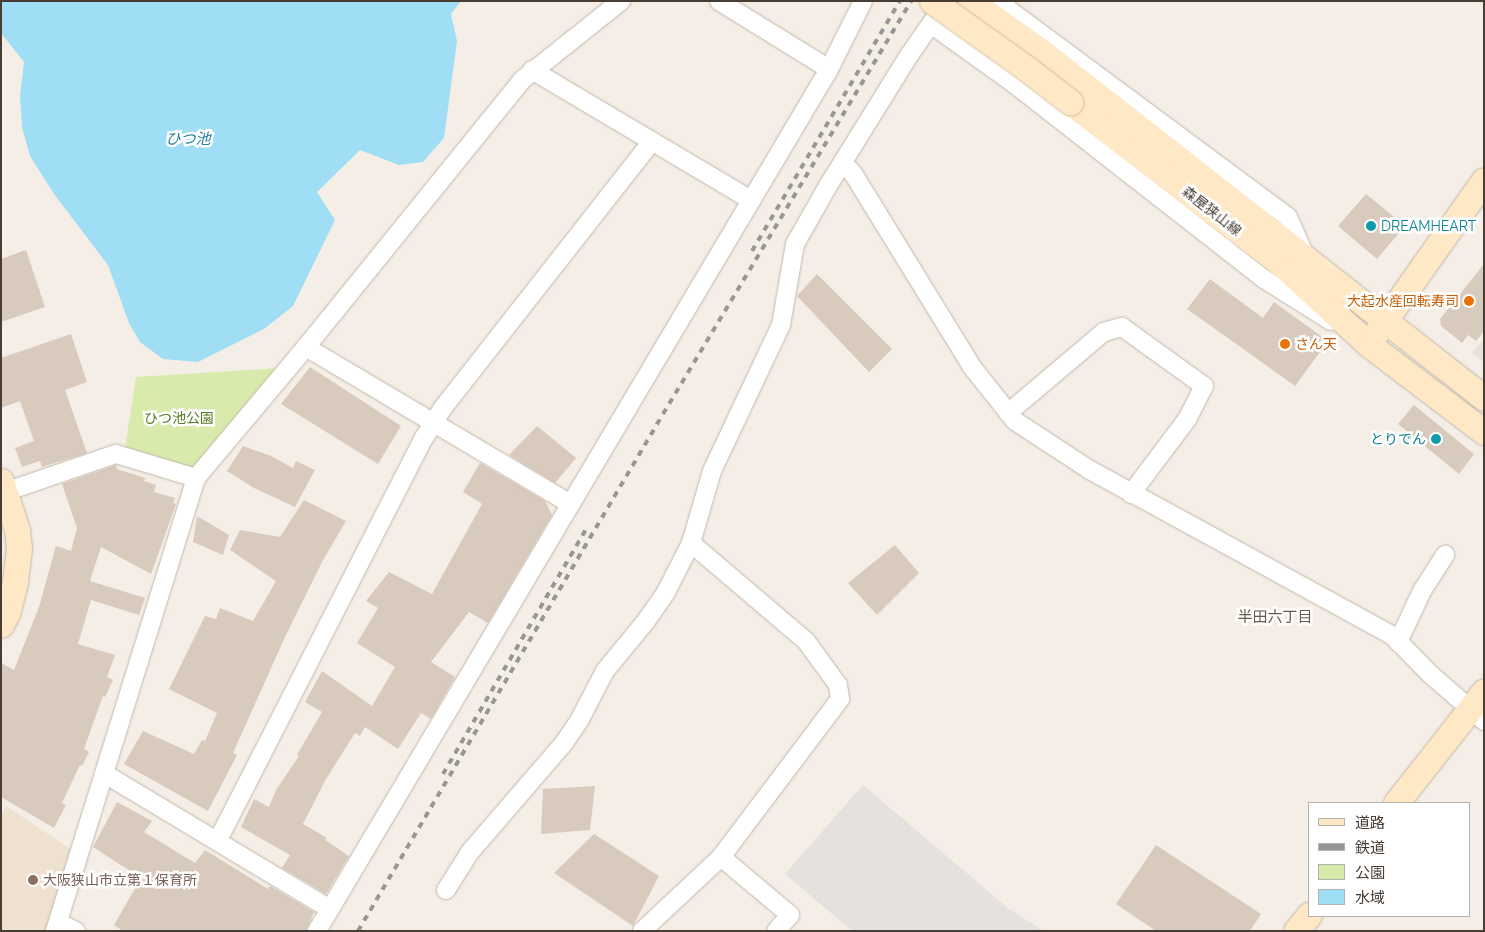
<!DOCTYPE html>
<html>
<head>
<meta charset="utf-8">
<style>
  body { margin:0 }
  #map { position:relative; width:1485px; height:932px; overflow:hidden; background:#f4eee6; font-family:Raleway,"Noto Sans JP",sans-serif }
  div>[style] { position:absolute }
  .education>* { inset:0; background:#eee1cf }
  .green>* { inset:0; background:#d8ebac }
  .parking>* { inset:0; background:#e5e1de }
  .water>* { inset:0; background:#9fdef4 }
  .building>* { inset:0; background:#d9cabe }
  .roads { filter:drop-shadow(0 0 1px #c3b7ab) drop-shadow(0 0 1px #c3b7ab) }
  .street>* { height:18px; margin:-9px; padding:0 9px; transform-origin:9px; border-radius:9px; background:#fff }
  .secondary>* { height:25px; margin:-12.5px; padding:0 12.5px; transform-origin:12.5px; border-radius:12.5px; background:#ffe8c5 }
  .rail>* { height:4px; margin-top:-2px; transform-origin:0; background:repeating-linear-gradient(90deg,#969696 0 6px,transparent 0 12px) }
  .bridges { filter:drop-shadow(0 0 1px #d7bb93) drop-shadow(0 0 1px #d7bb93) }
  .secondary-bridge>* { height:25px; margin:-12.5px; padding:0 12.5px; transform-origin:12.5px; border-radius:12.5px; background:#ffe8c5 }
  .dots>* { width:14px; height:14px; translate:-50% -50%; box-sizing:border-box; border:2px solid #fff; border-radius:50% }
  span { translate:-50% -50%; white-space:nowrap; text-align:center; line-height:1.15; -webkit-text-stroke:5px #fff; paint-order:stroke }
  .street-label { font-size:14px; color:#473d35 }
  .culture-label { font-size:14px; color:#0d838f }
  .left { translate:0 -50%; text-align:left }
  .right { translate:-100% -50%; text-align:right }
  .food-label { font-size:14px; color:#c56008 }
  .park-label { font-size:14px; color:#537c25 }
  .education-label { font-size:14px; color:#785e54 }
  .water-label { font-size:15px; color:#257ea0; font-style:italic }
  .neighbourhood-label { font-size:15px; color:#6b594b }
  .frame { position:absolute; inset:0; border:2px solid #473d35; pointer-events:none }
  .legend { position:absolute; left:1308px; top:802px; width:162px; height:115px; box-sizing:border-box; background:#fff; border:1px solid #b5b1ae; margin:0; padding:6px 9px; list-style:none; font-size:15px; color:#473d35 }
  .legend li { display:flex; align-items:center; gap:10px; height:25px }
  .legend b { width:25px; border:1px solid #b5b1ae }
</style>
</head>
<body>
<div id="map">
  <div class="education">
    <i style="clip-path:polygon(6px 806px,72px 850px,57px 911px,46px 931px,1px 931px,1px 815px)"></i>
  </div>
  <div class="green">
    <i style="clip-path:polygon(280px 368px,195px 470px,125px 448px,136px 377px)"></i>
  </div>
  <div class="parking">
    <i style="clip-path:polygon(1484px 339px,1484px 362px,1472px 353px)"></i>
    <i style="clip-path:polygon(863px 785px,1009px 909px,1044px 931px,852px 931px,785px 874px)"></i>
  </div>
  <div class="water">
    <i style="clip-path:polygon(1px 1px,461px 1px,451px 14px,457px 41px,444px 138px,423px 162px,399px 165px,360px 150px,317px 192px,335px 220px,293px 306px,264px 329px,198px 362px,163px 359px,140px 342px,129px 323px,108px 265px,54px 194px,30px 156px,22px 127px,20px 97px,24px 62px,1px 33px)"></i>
  </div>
  <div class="building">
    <i style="clip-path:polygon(1366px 194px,1405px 226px,1377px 259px,1338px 226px)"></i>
    <i style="clip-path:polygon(26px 250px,45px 307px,1px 322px,1px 259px)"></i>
    <i style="clip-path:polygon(1484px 264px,1484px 331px,1476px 341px,1468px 335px,1462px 343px,1441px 326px,1440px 319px)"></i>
    <i style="clip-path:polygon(817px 274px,892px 349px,869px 372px,797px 296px)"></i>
    <i style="clip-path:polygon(1210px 279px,1263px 318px,1274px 302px,1328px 341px,1295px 386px,1187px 309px)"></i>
    <i style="clip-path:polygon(71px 334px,87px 382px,65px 390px,87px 453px,42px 467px,40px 461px,22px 467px,15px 448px,34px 441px,20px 401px,1px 408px,1px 358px)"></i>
    <i style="clip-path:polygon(310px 367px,401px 426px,378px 464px,281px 404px)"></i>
    <i style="clip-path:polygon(1414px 405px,1474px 454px,1459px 474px,1398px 424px)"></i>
    <i style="clip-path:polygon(537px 426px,576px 458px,555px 483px,509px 455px)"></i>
    <i style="clip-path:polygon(243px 446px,271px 456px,293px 468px,296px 461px,315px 470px,295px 507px,254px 488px,227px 471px)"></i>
    <i style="clip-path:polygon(480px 463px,545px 501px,552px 515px,488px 623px,469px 612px,431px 662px,455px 677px,431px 719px,421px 713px,398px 749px,365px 727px,360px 736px,355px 733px,326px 779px,303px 824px,327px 838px,325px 840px,349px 856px,326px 894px,282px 868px,290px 855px,241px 827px,254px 799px,269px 807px,276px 790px,299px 756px,297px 755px,322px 712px,305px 702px,322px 671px,372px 706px,395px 667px,357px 643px,378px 608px,366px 601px,389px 572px,432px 594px,482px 504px,463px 492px)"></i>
    <i style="clip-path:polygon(116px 465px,117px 469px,145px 478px,144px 481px,156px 485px,154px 492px,175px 498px,173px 503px,176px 504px,151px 574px,101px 547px,90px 581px,145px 598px,139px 615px,91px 600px,78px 644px,115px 655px,107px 677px,113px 680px,105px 697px,103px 696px,84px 749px,89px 752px,82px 766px,80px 765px,62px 803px,66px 805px,54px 828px,1px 797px,1px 663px,14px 670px,39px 607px,56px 546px,71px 551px,77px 528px,62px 484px)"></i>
    <i style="clip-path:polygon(304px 500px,346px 521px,322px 562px,285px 637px,233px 753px,237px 755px,208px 811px,124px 764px,143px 731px,194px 754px,202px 740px,205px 741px,217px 713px,169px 689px,205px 616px,216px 619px,220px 608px,253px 621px,276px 581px,230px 550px,240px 530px,280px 537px)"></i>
    <i style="clip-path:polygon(197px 516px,229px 535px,223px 555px,193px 542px)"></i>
    <i style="clip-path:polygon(895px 545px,919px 573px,877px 615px,848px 583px)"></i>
    <i style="clip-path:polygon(595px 786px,590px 830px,541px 834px,543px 789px)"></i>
    <i style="clip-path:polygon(117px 802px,152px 821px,144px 832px,195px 863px,205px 850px,268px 889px,270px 886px,314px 912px,306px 931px,123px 931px,114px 925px,141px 878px,93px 847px)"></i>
    <i style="clip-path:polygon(594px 834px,659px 876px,633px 926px,554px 873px)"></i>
    <i style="clip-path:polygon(1156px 845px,1261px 914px,1250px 931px,1156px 931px,1116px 904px)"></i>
  </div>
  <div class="roads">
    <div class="street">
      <i style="left:719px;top:1px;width:129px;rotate:31.7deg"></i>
      <i style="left:997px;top:1px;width:362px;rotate:36.6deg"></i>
      <i style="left:1288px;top:217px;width:43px;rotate:66.4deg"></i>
      <i style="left:932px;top:25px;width:100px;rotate:35.6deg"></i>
      <i style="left:1013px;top:83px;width:318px;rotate:38deg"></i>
      <i style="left:1264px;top:279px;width:79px;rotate:32.1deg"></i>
      <i style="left:532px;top:70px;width:255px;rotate:30.7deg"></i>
      <i style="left:843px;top:163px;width:16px;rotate:47deg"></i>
      <i style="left:854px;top:175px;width:225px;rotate:58.4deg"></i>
      <i style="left:972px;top:367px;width:69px;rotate:51.5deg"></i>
      <i style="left:1015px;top:421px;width:90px;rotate:33.2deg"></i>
      <i style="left:1090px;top:470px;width:345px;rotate:28.7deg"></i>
      <i style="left:1393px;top:636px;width:53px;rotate:45.8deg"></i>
      <i style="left:1430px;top:674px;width:72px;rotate:41deg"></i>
      <i style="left:306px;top:347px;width:307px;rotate:30.7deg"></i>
      <i style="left:1008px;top:413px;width:126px;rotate:-40.2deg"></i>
      <i style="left:1104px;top:332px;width:19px;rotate:-16deg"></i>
      <i style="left:1122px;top:327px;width:101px;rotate:35.7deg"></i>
      <i style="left:1204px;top:386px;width:36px;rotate:117deg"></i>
      <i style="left:1188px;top:418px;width:95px;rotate:126.9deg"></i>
      <i style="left:5px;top:492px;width:117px;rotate:-18.9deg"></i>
      <i style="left:116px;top:454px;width:84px;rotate:16.7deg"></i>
      <i style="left:1398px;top:642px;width:56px;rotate:-64.8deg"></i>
      <i style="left:1422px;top:591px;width:43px;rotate:-57.4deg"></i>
      <i style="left:105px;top:774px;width:262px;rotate:31deg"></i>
      <i style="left:218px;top:840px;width:452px;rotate:-62.9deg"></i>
      <i style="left:424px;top:438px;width:34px;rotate:-58deg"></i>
      <i style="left:442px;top:409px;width:340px;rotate:-51.9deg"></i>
      <i style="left:721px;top:857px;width:90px;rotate:40deg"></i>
      <i style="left:790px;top:915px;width:21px;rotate:131deg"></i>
      <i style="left:446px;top:890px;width:45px;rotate:-57.7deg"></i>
      <i style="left:470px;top:852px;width:144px;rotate:-49.2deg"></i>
      <i style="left:564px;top:743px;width:29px;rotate:-56deg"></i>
      <i style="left:580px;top:719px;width:54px;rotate:-62.5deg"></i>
      <i style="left:605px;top:671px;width:65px;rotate:-50.6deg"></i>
      <i style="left:646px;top:621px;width:35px;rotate:-55deg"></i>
      <i style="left:666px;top:592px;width:55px;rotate:-63deg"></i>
      <i style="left:691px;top:543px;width:75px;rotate:-73.7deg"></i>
      <i style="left:712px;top:471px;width:161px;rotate:-64.7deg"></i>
      <i style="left:781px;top:325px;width:82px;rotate:-80.2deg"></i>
      <i style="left:795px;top:244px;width:67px;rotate:-60.4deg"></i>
      <i style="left:828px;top:186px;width:155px;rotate:-58.2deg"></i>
      <i style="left:910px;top:54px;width:65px;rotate:-55.1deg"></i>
      <i style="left:60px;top:923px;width:18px;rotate:27deg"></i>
      <i style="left:55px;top:931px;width:474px;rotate:-72.7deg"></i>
      <i style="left:196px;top:478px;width:171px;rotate:-50deg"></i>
      <i style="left:306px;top:347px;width:343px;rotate:-51deg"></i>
      <i style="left:522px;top:80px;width:127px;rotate:-38.6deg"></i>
      <i style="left:317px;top:931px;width:1000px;rotate:-59.28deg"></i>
      <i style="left:828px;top:71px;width:78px;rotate:-63.4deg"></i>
      <i style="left:642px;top:931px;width:108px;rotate:-43.1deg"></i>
      <i style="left:721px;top:857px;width:198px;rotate:-53deg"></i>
      <i style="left:840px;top:699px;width:14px;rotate:-98deg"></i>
      <i style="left:838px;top:685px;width:54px;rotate:-126deg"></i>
      <i style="left:806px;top:641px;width:151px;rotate:-139.6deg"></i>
    </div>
    <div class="secondary">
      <i style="left:970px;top:1px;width:88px;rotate:35.3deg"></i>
      <i style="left:1042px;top:52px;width:561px;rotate:38.05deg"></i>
      <i style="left:1070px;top:102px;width:272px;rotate:37.5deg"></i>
      <i style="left:1286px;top:268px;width:112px;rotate:42.8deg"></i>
      <i style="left:1368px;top:344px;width:146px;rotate:37.2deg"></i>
      <i style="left:1376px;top:333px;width:187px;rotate:-54.8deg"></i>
      <i style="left:1px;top:481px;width:52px;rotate:71.9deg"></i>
      <i style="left:17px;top:530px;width:18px;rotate:84deg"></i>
      <i style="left:19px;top:548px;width:34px;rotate:97deg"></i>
      <i style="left:15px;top:582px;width:32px;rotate:104deg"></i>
      <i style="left:7px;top:613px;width:13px;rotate:117deg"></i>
      <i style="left:1396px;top:803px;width:142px;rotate:-51.8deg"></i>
      <i style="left:1296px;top:931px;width:21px;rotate:-51deg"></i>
    </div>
  </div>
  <div class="rail">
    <i style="left:752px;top:251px;width:291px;rotate:-59.4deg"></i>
    <i style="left:443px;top:774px;width:287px;rotate:-59.7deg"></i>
    <i style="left:358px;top:931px;width:600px;rotate:-59.46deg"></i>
    <i style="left:663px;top:414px;width:482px;rotate:-59deg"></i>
  </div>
  <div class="bridges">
    <div class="secondary-bridge">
      <i style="left:932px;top:1px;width:115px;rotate:35.5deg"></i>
      <i style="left:1026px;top:68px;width:56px;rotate:37.7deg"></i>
    </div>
  </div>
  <div class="dots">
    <i style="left:1371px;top:226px;background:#0f9aa8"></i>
    <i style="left:1469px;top:301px;background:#e8710a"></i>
    <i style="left:1285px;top:344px;background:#e8710a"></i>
    <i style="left:1436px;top:439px;background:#0f9aa8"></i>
    <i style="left:33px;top:880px;background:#8d6e63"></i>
  </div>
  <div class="street-label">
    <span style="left:1212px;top:211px;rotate:38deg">森屋狭山線</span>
  </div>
  <div class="culture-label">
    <span class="left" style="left:1381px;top:226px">DREAMHEART</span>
    <span class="right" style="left:1426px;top:439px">とりでん</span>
  </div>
  <div class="food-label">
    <span class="right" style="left:1459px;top:301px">大起水産回転寿司</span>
    <span class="left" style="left:1295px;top:344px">さん天</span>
  </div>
  <div class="park-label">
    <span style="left:179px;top:418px">ひつ池公園</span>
  </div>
  <div class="education-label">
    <span class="left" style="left:43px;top:880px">大阪狭山市立第１保育所</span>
  </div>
  <div class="water-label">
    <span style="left:188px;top:140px">ひつ池</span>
  </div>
  <div class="neighbourhood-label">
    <span style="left:1275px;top:618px">半田六丁目</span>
  </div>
  <div class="frame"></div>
  <ul class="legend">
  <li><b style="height:6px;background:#ffe8c5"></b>道路</li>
  <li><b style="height:6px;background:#969696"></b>鉄道</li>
  <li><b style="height:14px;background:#d8ebac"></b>公園</li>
  <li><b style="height:14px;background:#9fdef4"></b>水域</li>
  </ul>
</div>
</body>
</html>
